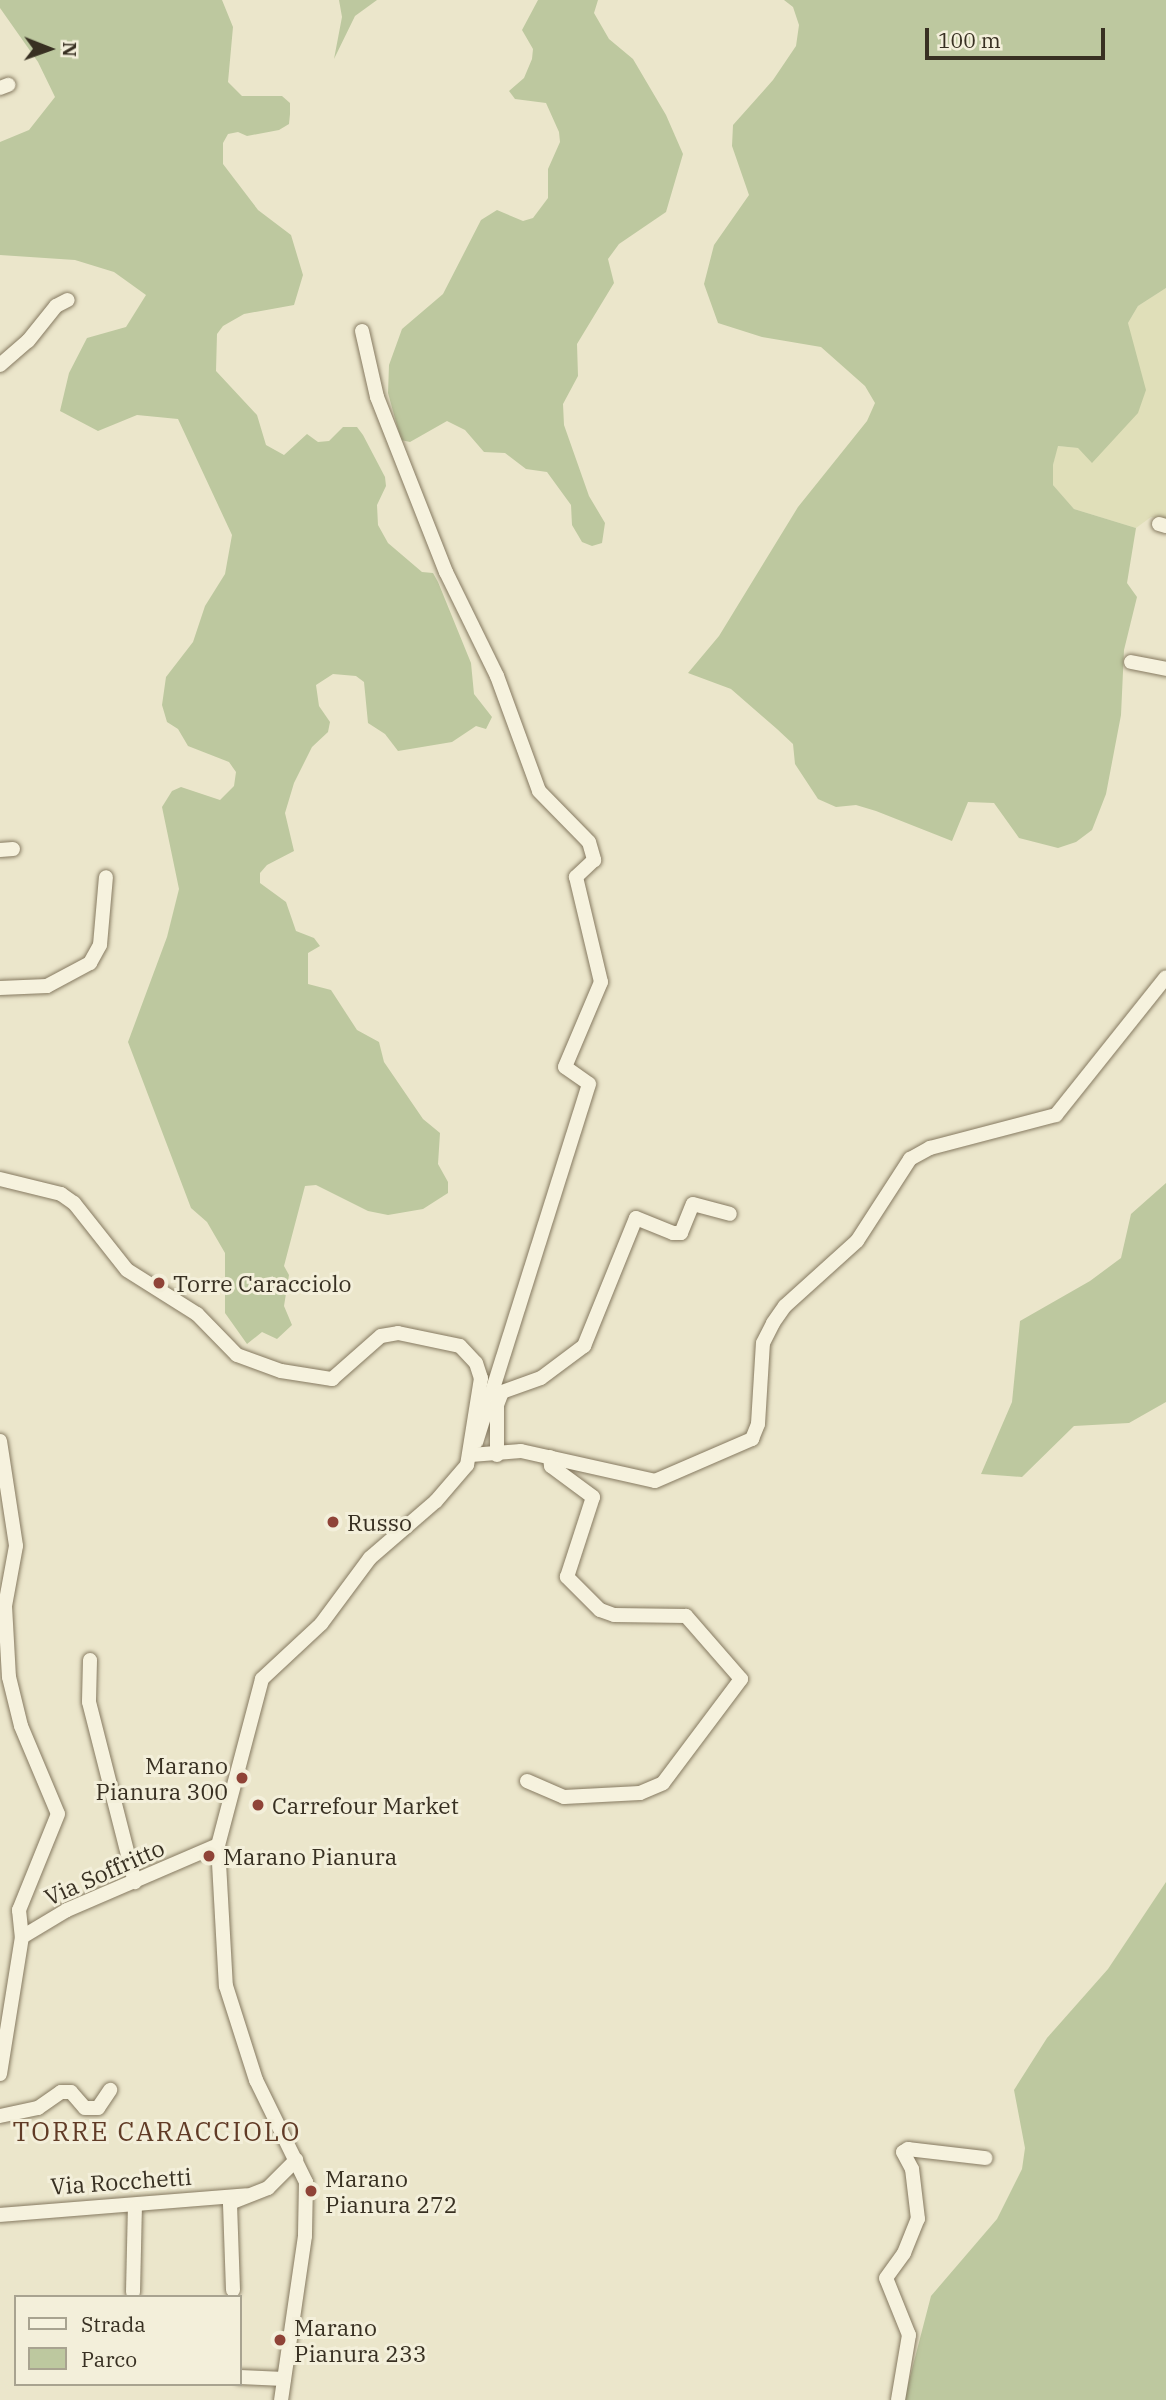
<!DOCTYPE html>
<html>
<head>
<meta charset="utf-8">
<style>
  body { margin:0 }
  #map { position:relative; width:1166px; height:2400px; overflow:hidden; background:#ebe6cb; font-family:"IBM Plex Serif",serif }
  div>[style] { position:absolute }
  .farmland>* { inset:0; background:#e0dfb9 }
  .green>* { inset:0; background:#bdc89f }
  .roads { filter:drop-shadow(0 0 2px #867a61) drop-shadow(0 0 2px #867a61) }
  .minor>* { height:14px; margin:-7px; padding:0 7px; transform-origin:7px; border-radius:7px; background:#f6f2de }
  .dots>* { width:19px; height:19px; translate:-50% -50%; box-sizing:border-box; border:4px solid #f3efda; border-radius:50% }
  span { translate:-50% -50%; white-space:nowrap; text-align:center; line-height:1.15; -webkit-text-stroke:6px #f3efda; paint-order:stroke }
  .poi-label { font-size:23px; color:#383022 }
  .left { translate:0 -50%; text-align:left }
  .right { translate:-100% -50%; text-align:right }
  .street-label { font-size:23px; color:#383022 }
  .quarter-label { font-size:26px; color:#613b26; letter-spacing:2px }
  .legend { position:absolute; left:14px; top:2295px; width:228px; height:91px; box-sizing:border-box; background:#f3efda; border:2px solid #a8a390; margin:0; padding:9px 12px; list-style:none; font-size:21px; color:#383022 }
  .legend li { display:flex; align-items:center; gap:14px; height:35px }
  .legend b { width:35px; border:2px solid #a8a390 }
  .north { position:absolute; left:14px; top:14px; width:70px; height:70px; -webkit-text-stroke:5px #f3efda; paint-order:stroke; rotate:91deg; font-size:19px; font-weight:700; line-height:28px; text-align:center; color:#383022 }
  .north::after { content:''; display:block; margin:auto; width:24px; height:32px; background:#383022; clip-path:polygon(50% 0,100% 100%,50% 72%,0 100%) }
  .scale { position:absolute; left:925px; top:28px; width:180px; height:32px; box-sizing:border-box; border:4px solid #383022; border-top:0; padding-left:9px; font-size:21px; line-height:24px; white-space:nowrap; color:#383022; -webkit-text-stroke:5px #f3efda; paint-order:stroke }
</style>
</head>
<body>
<div id="map">
  <div class="farmland">
    <i style="clip-path:polygon(1166px 288px,1166px 520px,1151px 517px,1136px 528px,1074px 509px,1053px 485px,1053px 465px,1057px 446px,1078px 448px,1141px 372px,1130px 343px,1128px 323px,1138px 306px)"></i>
  </div>
  <div class="green">
    <i style="clip-path:polygon(0 0,222px 0,233px 27px,228px 82px,242px 96px,282px 96px,290px 103px,290px 114px,289px 124px,279px 130px,247px 136px,238px 132px,228px 134px,223px 143px,223px 164px,258px 210px,291px 235px,303px 275px,294px 305px,244px 314px,223px 326px,217px 334px,216px 371px,257px 415px,266px 445px,284px 455px,307px 434px,318px 442px,329px 441px,343px 427px,357px 427px,363px 435px,385px 477px,386px 486px,377px 505px,378px 525px,388px 543px,422px 572px,433px 573px,438px 582px,471px 663px,474px 694px,492px 717px,486px 729px,476px 726px,452px 742px,398px 751px,385px 734px,368px 723px,364px 682px,356px 676px,333px 674px,316px 685px,319px 706px,330px 722px,328px 732px,312px 747px,294px 783px,285px 813px,294px 851px,267px 865px,260px 873px,260px 883px,286px 902px,296px 931px,314px 938px,320px 946px,308px 953px,308px 984px,331px 990px,357px 1030px,379px 1042px,384px 1062px,423px 1119px,440px 1133px,438px 1164px,448px 1182px,448px 1193px,423px 1209px,388px 1215px,368px 1211px,316px 1185px,305px 1186px,284px 1266px,289px 1275px,284px 1306px,292px 1325px,277px 1339px,262px 1332px,247px 1344px,225px 1313px,225px 1253px,207px 1222px,191px 1208px,128px 1042px,167px 937px,179px 889px,162px 807px,172px 791px,181px 787px,220px 800px,234px 786px,236px 772px,229px 762px,188px 746px,178px 729px,167px 722px,162px 705px,166px 677px,193px 642px,205px 606px,225px 574px,232px 535px,178px 419px,137px 415px,98px 431px,60px 411px,69px 373px,87px 338px,126px 327px,146px 295px,114px 272px,75px 260px,0 255px,0 142px,29px 130px,55px 97px,38px 62px,0 8px)"></i>
    <i style="clip-path:polygon(339px 0,377px 0,355px 16px,334px 59px,342px 17px)"></i>
    <i style="clip-path:polygon(538px 0,598px 0,594px 13px,609px 39px,633px 59px,666px 115px,683px 154px,666px 212px,619px 244px,608px 259px,614px 283px,577px 344px,578px 376px,563px 404px,564px 425px,589px 496px,605px 523px,602px 543px,592px 546px,582px 542px,572px 525px,571px 505px,547px 472px,526px 469px,505px 453px,484px 452px,465px 430px,447px 421px,410px 442px,401px 440px,388px 393px,389px 365px,402px 329px,443px 294px,481px 220px,497px 210px,523px 221px,533px 218px,548px 198px,548px 169px,560px 142px,559px 132px,546px 103px,515px 99px,509px 91px,524px 78px,532px 59px,533px 49px,522px 30px)"></i>
    <i style="clip-path:polygon(784px 0,1166px 0,1166px 288px,1138px 306px,1128px 323px,1146px 390px,1138px 413px,1092px 463px,1078px 448px,1058px 446px,1053px 465px,1053px 485px,1074px 509px,1136px 528px,1127px 583px,1137px 597px,1124px 650px,1121px 715px,1106px 794px,1092px 830px,1076px 842px,1058px 848px,1019px 838px,994px 803px,968px 802px,952px 841px,876px 811px,856px 805px,836px 807px,818px 799px,795px 764px,793px 744px,777px 729px,731px 689px,688px 673px,719px 636px,798px 507px,867px 421px,875px 403px,865px 386px,821px 347px,762px 337px,718px 323px,704px 284px,714px 245px,749px 195px,732px 146px,733px 125px,773px 80px,796px 46px,799px 25px,793px 7px)"></i>
    <i style="clip-path:polygon(1166px 1183px,1166px 1402px,1129px 1423px,1074px 1426px,1022px 1477px,981px 1474px,1012px 1402px,1020px 1321px,1090px 1281px,1121px 1258px,1131px 1214px)"></i>
    <i style="clip-path:polygon(1166px 1882px,1166px 2400px,904px 2400px,931px 2296px,997px 2219px,1022px 2169px,1025px 2148px,1014px 2090px,1047px 2038px,1108px 1969px)"></i>
  </div>
  <div class="roads">
    <div class="minor">
      <i style="left:0;top:88px;width:9px;rotate:-21deg"></i>
      <i style="left:362px;top:331px;width:68px;rotate:77.2deg"></i>
      <i style="left:377px;top:397px;width:188px;rotate:68.5deg"></i>
      <i style="left:446px;top:572px;width:116px;rotate:63.9deg"></i>
      <i style="left:497px;top:676px;width:122px;rotate:69.9deg"></i>
      <i style="left:539px;top:791px;width:71px;rotate:45.6deg"></i>
      <i style="left:589px;top:842px;width:19px;rotate:74deg"></i>
      <i style="left:594px;top:860px;width:25px;rotate:137deg"></i>
      <i style="left:576px;top:877px;width:108px;rotate:76.6deg"></i>
      <i style="left:601px;top:982px;width:92px;rotate:113deg"></i>
      <i style="left:565px;top:1067px;width:29px;rotate:35deg"></i>
      <i style="left:589px;top:1084px;width:375px;rotate:107.5deg"></i>
      <i style="left:0;top:365px;width:37px;rotate:-41deg"></i>
      <i style="left:28px;top:341px;width:45px;rotate:-51.3deg"></i>
      <i style="left:56px;top:306px;width:13px;rotate:-27deg"></i>
      <i style="left:1159px;top:524px;width:7px;rotate:16deg"></i>
      <i style="left:1131px;top:662px;width:36px;rotate:11deg"></i>
      <i style="left:0;top:850px;width:13px;rotate:-4deg"></i>
      <i style="left:0;top:988px;width:47px;rotate:-2.4deg"></i>
      <i style="left:47px;top:986px;width:49px;rotate:-28.1deg"></i>
      <i style="left:90px;top:963px;width:21px;rotate:-61deg"></i>
      <i style="left:100px;top:945px;width:68px;rotate:-85deg"></i>
      <i style="left:0;top:1179px;width:63px;rotate:13.8deg"></i>
      <i style="left:61px;top:1194px;width:16px;rotate:35deg"></i>
      <i style="left:74px;top:1203px;width:85px;rotate:51.7deg"></i>
      <i style="left:127px;top:1270px;width:83px;rotate:32.2deg"></i>
      <i style="left:197px;top:1314px;width:57px;rotate:45.7deg"></i>
      <i style="left:237px;top:1355px;width:47px;rotate:20deg"></i>
      <i style="left:281px;top:1371px;width:52px;rotate:8.9deg"></i>
      <i style="left:332px;top:1379px;width:65px;rotate:-41.3deg"></i>
      <i style="left:381px;top:1336px;width:17px;rotate:-10deg"></i>
      <i style="left:398px;top:1333px;width:63px;rotate:11.8deg"></i>
      <i style="left:460px;top:1346px;width:23px;rotate:47deg"></i>
      <i style="left:476px;top:1363px;width:16px;rotate:72deg"></i>
      <i style="left:481px;top:1378px;width:88px;rotate:99.1deg"></i>
      <i style="left:467px;top:1465px;width:48px;rotate:130.7deg"></i>
      <i style="left:436px;top:1501px;width:87px;rotate:139.2deg"></i>
      <i style="left:370px;top:1558px;width:82px;rotate:126.6deg"></i>
      <i style="left:321px;top:1624px;width:81px;rotate:137deg"></i>
      <i style="left:262px;top:1679px;width:172px;rotate:104.8deg"></i>
      <i style="left:218px;top:1845px;width:141px;rotate:86.8deg"></i>
      <i style="left:226px;top:1986px;width:99px;rotate:72.3deg"></i>
      <i style="left:256px;top:2080px;width:114px;rotate:63.9deg"></i>
      <i style="left:306px;top:2182px;width:54px;rotate:91.1deg"></i>
      <i style="left:305px;top:2236px;width:166px;rotate:98.3deg"></i>
      <i style="left:0;top:1441px;width:106px;rotate:81.3deg"></i>
      <i style="left:16px;top:1546px;width:61px;rotate:100.4deg"></i>
      <i style="left:5px;top:1606px;width:71px;rotate:86.8deg"></i>
      <i style="left:9px;top:1677px;width:50px;rotate:76.2deg"></i>
      <i style="left:21px;top:1726px;width:95px;rotate:67.2deg"></i>
      <i style="left:58px;top:1814px;width:104px;rotate:112.1deg"></i>
      <i style="left:19px;top:1910px;width:27px;rotate:84deg"></i>
      <i style="left:471px;top:1455px;width:50px;rotate:-4.6deg"></i>
      <i style="left:521px;top:1451px;width:137px;rotate:12.6deg"></i>
      <i style="left:655px;top:1481px;width:106px;rotate:-23.4deg"></i>
      <i style="left:752px;top:1439px;width:16px;rotate:-68deg"></i>
      <i style="left:758px;top:1424px;width:81px;rotate:-86.5deg"></i>
      <i style="left:763px;top:1343px;width:22px;rotate:-63deg"></i>
      <i style="left:773px;top:1323px;width:21px;rotate:-55deg"></i>
      <i style="left:785px;top:1306px;width:97px;rotate:-42.1deg"></i>
      <i style="left:857px;top:1241px;width:98px;rotate:-57.1deg"></i>
      <i style="left:910px;top:1159px;width:23px;rotate:-29deg"></i>
      <i style="left:930px;top:1148px;width:130px;rotate:-14.7deg"></i>
      <i style="left:1056px;top:1115px;width:176px;rotate:-51.4deg"></i>
      <i style="left:497px;top:1455px;width:50px;rotate:-90deg"></i>
      <i style="left:497px;top:1405px;width:14px;rotate:-69deg"></i>
      <i style="left:502px;top:1392px;width:41px;rotate:-19.7deg"></i>
      <i style="left:541px;top:1378px;width:54px;rotate:-36.7deg"></i>
      <i style="left:584px;top:1346px;width:138px;rotate:-67.9deg"></i>
      <i style="left:636px;top:1218px;width:40px;rotate:22deg"></i>
      <i style="left:673px;top:1233px;width:8px"></i>
      <i style="left:681px;top:1233px;width:31px;rotate:-68deg"></i>
      <i style="left:693px;top:1204px;width:38px;rotate:15deg"></i>
      <i style="left:90px;top:1660px;width:42px;rotate:91.4deg"></i>
      <i style="left:89px;top:1702px;width:186px;rotate:75.7deg"></i>
      <i style="left:527px;top:1781px;width:40px;rotate:23.4deg"></i>
      <i style="left:564px;top:1797px;width:76px;rotate:-3deg"></i>
      <i style="left:640px;top:1793px;width:25px;rotate:-23deg"></i>
      <i style="left:663px;top:1783px;width:130px;rotate:-53.1deg"></i>
      <i style="left:741px;top:1679px;width:84px;rotate:-131.1deg"></i>
      <i style="left:686px;top:1616px;width:72px;rotate:-179.2deg"></i>
      <i style="left:614px;top:1615px;width:15px;rotate:-160deg"></i>
      <i style="left:600px;top:1610px;width:47px;rotate:-135deg"></i>
      <i style="left:567px;top:1577px;width:84px;rotate:-72deg"></i>
      <i style="left:593px;top:1497px;width:52px;rotate:-143.6deg"></i>
      <i style="left:551px;top:1466px;width:9px;rotate:-96deg"></i>
      <i style="left:0;top:2074px;width:139px;rotate:-80.9deg"></i>
      <i style="left:22px;top:1937px;width:52px;rotate:-31deg"></i>
      <i style="left:67px;top:1910px;width:164px;rotate:-23.3deg"></i>
      <i style="left:0;top:2116px;width:39px;rotate:-12deg"></i>
      <i style="left:38px;top:2108px;width:28px;rotate:-35deg"></i>
      <i style="left:61px;top:2092px;width:10px"></i>
      <i style="left:71px;top:2092px;width:21px;rotate:49deg"></i>
      <i style="left:85px;top:2108px;width:13px"></i>
      <i style="left:98px;top:2108px;width:22px;rotate:-56deg"></i>
      <i style="left:0;top:2215px;width:247px;rotate:-4.6deg"></i>
      <i style="left:233px;top:2290px;width:87px;rotate:-92deg"></i>
      <i style="left:230px;top:2203px;width:41px;rotate:-21.5deg"></i>
      <i style="left:268px;top:2188px;width:40px;rotate:-45deg"></i>
      <i style="left:133px;top:2292px;width:85px;rotate:-88.7deg"></i>
      <i style="left:240px;top:2377px;width:44px;rotate:2.6deg"></i>
      <i style="left:898px;top:2400px;width:66px;rotate:-80.4deg"></i>
      <i style="left:909px;top:2335px;width:61px;rotate:-112deg"></i>
      <i style="left:886px;top:2278px;width:31px;rotate:-54deg"></i>
      <i style="left:904px;top:2253px;width:37px;rotate:-68deg"></i>
      <i style="left:918px;top:2219px;width:50px;rotate:-96.8deg"></i>
      <i style="left:912px;top:2169px;width:19px;rotate:-118deg"></i>
      <i style="left:903px;top:2152px;width:6px;rotate:-31deg"></i>
      <i style="left:908px;top:2149px;width:78px;rotate:6.7deg"></i>
    </div>
  </div>
  <div class="dots">
    <i style="left:159px;top:1283px;background:#8f4337"></i>
    <i style="left:333px;top:1522px;background:#8f4337"></i>
    <i style="left:242px;top:1778px;background:#8f4337"></i>
    <i style="left:258px;top:1805px;background:#8f4337"></i>
    <i style="left:209px;top:1856px;background:#8f4337"></i>
    <i style="left:311px;top:2191px;background:#8f4337"></i>
    <i style="left:280px;top:2340px;background:#8f4337"></i>
  </div>
  <div class="poi-label">
    <span class="left" style="left:173px;top:1283px">Torre Caracciolo</span>
    <span class="left" style="left:347px;top:1522px">Russo</span>
    <span class="right" style="left:228px;top:1778px">Marano<br>Pianura 300</span>
    <span class="left" style="left:272px;top:1805px">Carrefour Market</span>
    <span class="left" style="left:223px;top:1856px">Marano Pianura</span>
    <span class="left" style="left:325px;top:2191px">Marano<br>Pianura 272</span>
    <span class="left" style="left:294px;top:2340px">Marano<br>Pianura 233</span>
  </div>
  <div class="street-label">
    <span style="left:104px;top:1872px;rotate:-24deg">Via Soffritto</span>
    <span style="left:121px;top:2181px;rotate:-4deg">Via Rocchetti</span>
  </div>
  <div class="quarter-label">
    <span style="left:157px;top:2132px">TORRE CARACCIOLO</span>
  </div>
  <ul class="legend">
  <li><b style="height:9px;background:#f6f2de"></b>Strada</li>
  <li><b style="height:19px;background:#bdc89f"></b>Parco</li>
  </ul>
  <div class="north">N</div>
  <div class="scale">100 m</div>
</div>
</body>
</html>
